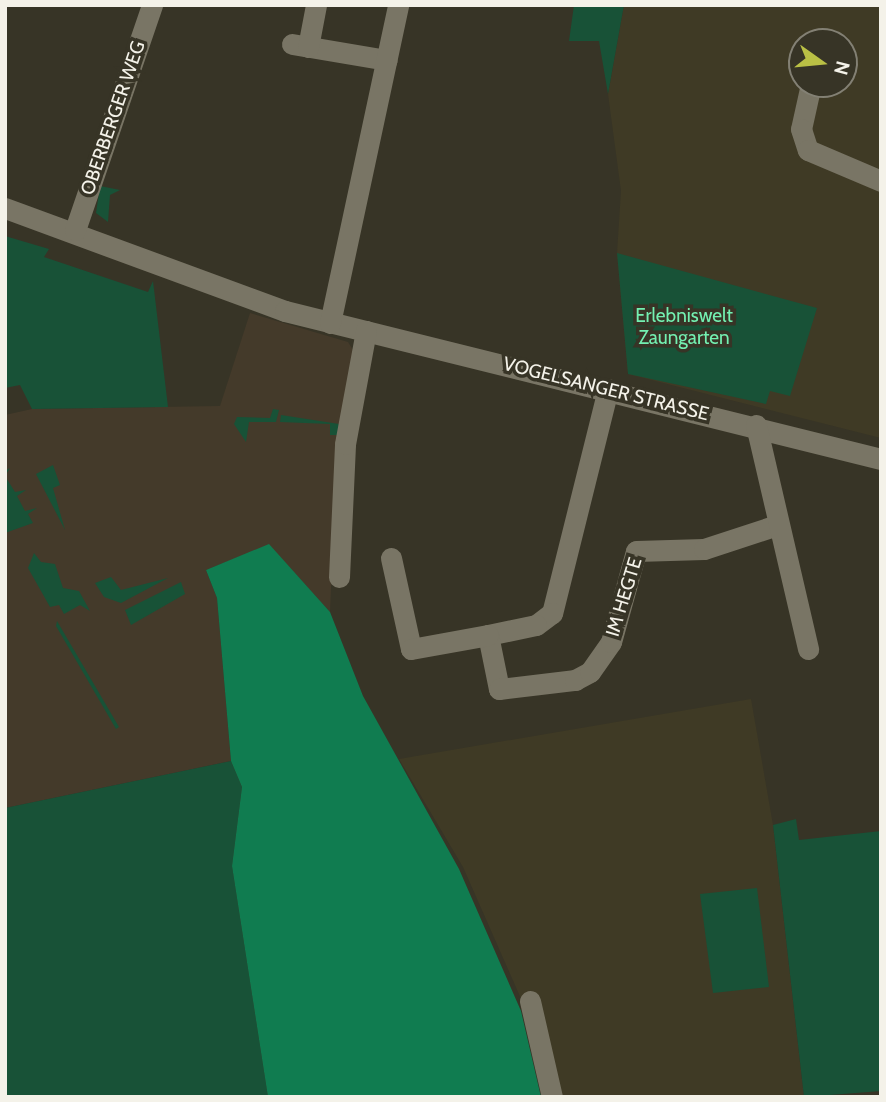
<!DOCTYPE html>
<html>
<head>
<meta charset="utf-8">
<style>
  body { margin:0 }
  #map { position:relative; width:886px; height:1102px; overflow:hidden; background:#373426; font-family:Cabin,sans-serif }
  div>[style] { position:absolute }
  .built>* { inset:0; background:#3f3a25 }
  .education>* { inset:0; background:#443a2a }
  .green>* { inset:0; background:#185237 }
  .forest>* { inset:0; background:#107c50 }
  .minor>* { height:21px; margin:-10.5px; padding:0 10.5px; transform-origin:10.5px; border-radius:10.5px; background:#797565 }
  span { translate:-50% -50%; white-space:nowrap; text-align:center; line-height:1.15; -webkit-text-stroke:7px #373426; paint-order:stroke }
  .street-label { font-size:19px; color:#f4f2e9 }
  .park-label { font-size:19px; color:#73f0b1 }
  .frame { position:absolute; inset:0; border:7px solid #f4f2e9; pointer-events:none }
  .north { position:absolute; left:788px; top:28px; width:70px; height:70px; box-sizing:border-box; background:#373426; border:2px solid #838074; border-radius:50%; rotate:105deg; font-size:19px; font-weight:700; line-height:28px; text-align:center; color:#f4f2e9 }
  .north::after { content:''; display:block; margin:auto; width:24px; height:32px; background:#bac045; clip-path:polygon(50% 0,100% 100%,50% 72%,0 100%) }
</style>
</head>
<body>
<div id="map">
  <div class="built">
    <i style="clip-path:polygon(evenodd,624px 5px,881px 5px,881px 438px,628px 374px,617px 253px,621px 191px,608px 94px,624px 5px,802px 42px,844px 42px,844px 84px,802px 84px,802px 42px)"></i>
    <i style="clip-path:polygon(751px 699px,773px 825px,804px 1097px,544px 1097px,526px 1010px,463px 867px,399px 759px)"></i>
  </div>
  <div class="education">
    <i style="clip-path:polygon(250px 313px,348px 342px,353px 350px,335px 494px,330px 612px,269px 545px,206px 570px,217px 598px,231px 761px,5px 808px,5px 415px,32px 409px,220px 406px)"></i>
  </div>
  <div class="green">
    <i style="clip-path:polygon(574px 5px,624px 5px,608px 94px,599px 41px,569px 41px)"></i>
    <i style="clip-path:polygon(100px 186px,120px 190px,110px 195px,108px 222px,96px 213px)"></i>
    <i style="clip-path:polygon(5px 236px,49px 249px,44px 257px,148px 292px,153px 281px,168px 407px,32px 409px,20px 385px,5px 388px)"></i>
    <i style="clip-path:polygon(617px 253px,817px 308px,790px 396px,770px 391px,766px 404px,628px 374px)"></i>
    <i style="clip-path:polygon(273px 409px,279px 410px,276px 422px,249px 422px,246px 442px,234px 424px,237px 417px,270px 418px)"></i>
    <i style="clip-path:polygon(281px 415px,339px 424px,337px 435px,330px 435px,330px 424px,280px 422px)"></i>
    <i style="clip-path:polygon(53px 465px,60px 485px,53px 488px,65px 530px,36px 474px)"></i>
    <i style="clip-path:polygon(10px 468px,5px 476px,15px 492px,26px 490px,17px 496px,25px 511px,37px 508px,28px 514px,33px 523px,5px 533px,5px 471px)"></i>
    <i style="clip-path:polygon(34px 553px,41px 562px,55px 564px,63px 588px,79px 591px,90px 611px,80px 605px,64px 614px,59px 605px,50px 607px,28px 568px)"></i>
    <i style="clip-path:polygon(111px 577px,121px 590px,168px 578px,121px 603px,104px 597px,95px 583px)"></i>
    <i style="clip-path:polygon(181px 582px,185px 594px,131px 625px,125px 610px)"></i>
    <i style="clip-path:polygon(57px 621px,119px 727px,116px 729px,56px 626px)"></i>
    <i style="clip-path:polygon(231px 761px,242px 787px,232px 866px,268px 1097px,5px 1097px,5px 808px)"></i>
    <i style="clip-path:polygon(796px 819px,799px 840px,881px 831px,881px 1091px,804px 1097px,773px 825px)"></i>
    <i style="clip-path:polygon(757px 888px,769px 987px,713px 993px,700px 894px)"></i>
  </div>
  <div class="forest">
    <i style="clip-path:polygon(269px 544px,330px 612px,363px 696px,459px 869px,521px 1011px,541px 1097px,268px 1097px,232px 866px,242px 787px,231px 761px,217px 598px,206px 570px)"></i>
  </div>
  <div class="minor">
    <i style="left:823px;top:42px;width:3px;rotate:-72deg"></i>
    <i style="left:292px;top:44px;width:96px;rotate:9.6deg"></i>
    <i style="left:308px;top:47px;width:43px;rotate:-79.2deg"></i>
    <i style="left:811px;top:84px;width:46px;rotate:102.5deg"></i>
    <i style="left:801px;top:129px;width:22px;rotate:72deg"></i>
    <i style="left:808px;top:150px;width:79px;rotate:23deg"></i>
    <i style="left:5px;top:208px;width:298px;rotate:20.2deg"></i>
    <i style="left:285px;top:311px;width:614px;rotate:13.95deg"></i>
    <i style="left:75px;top:230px;width:238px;rotate:-71.1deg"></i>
    <i style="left:330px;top:323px;width:325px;rotate:-77.9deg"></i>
    <i style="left:608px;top:389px;width:231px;rotate:104deg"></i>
    <i style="left:552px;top:613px;width:20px;rotate:143deg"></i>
    <i style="left:536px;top:625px;width:49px;rotate:168.2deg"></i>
    <i style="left:488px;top:635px;width:55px;rotate:78.5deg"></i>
    <i style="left:499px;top:689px;width:77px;rotate:-6.8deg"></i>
    <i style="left:575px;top:680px;width:17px;rotate:-28deg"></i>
    <i style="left:590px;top:672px;width:37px;rotate:-55deg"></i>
    <i style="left:611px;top:642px;width:94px;rotate:-74.6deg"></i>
    <i style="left:636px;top:551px;width:68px;rotate:-1.7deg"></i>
    <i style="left:704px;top:549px;width:77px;rotate:-18.2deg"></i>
    <i style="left:756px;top:425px;width:230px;rotate:76.9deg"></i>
    <i style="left:391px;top:558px;width:93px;rotate:77.6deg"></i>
    <i style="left:411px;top:649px;width:78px;rotate:-10.3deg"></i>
    <i style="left:339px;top:577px;width:133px;rotate:-87.4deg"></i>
    <i style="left:345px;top:444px;width:115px;rotate:-79.5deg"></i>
    <i style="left:530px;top:1001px;width:98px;rotate:77.1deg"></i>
  </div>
  <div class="street-label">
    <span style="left:113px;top:118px;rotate:-71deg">OBERBERGER WEG</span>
    <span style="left:606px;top:389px;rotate:14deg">VOGELSANGER STRASSE</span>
    <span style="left:624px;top:597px;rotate:-73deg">IM HEGTE</span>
  </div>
  <div class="park-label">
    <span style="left:684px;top:327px">Erlebniswelt<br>Zaungarten</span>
  </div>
  <div class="frame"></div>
  <div class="north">N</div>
</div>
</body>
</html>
